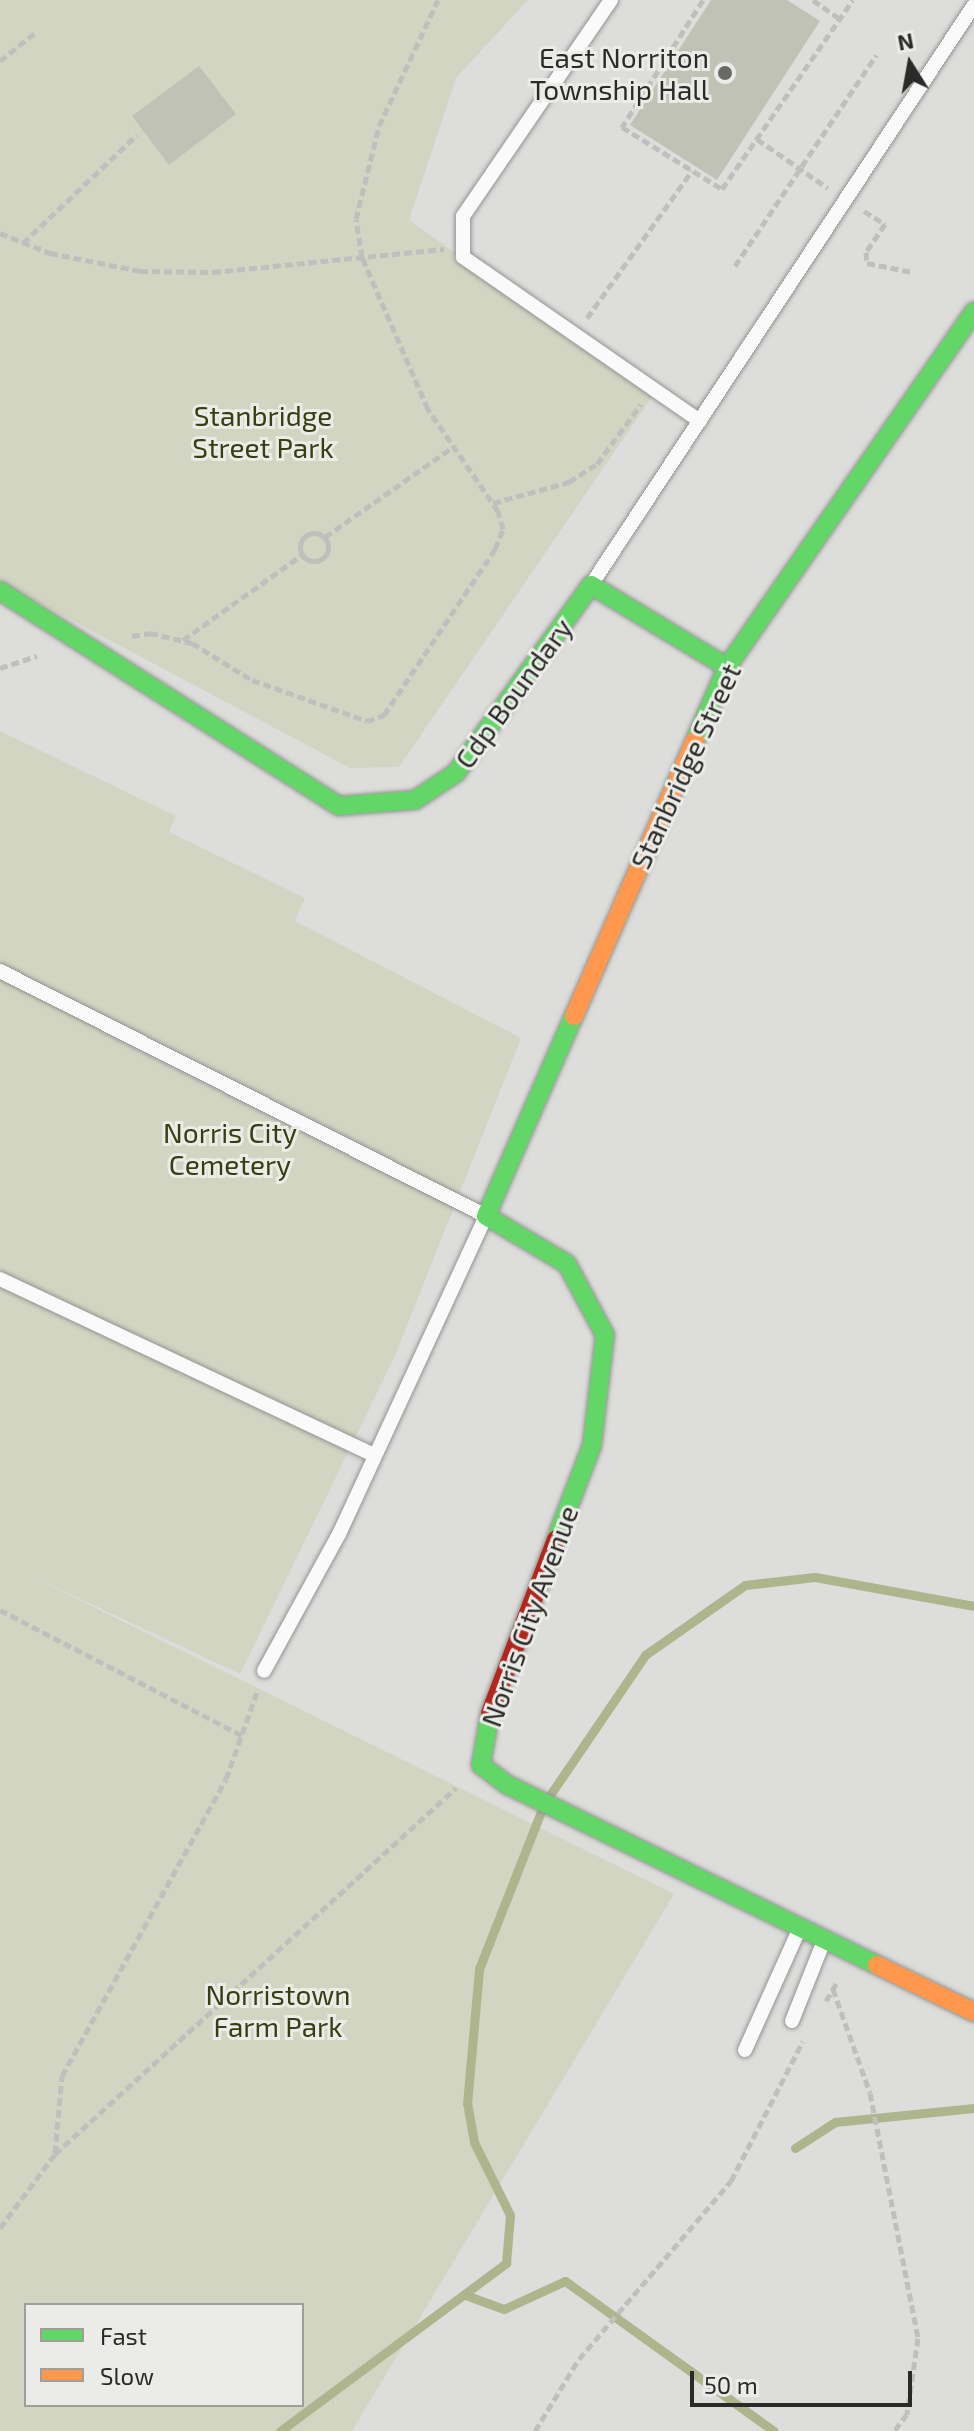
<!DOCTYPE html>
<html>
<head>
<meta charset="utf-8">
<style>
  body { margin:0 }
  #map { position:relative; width:974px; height:2431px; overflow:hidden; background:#dddedb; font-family:"Exo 2",sans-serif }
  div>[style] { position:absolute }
  .green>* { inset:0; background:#d1d5c1 }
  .stream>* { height:9px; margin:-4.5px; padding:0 4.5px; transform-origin:4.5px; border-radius:4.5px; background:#adb58c }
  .building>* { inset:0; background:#c0c2b6 }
  .path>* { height:5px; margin-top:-2.5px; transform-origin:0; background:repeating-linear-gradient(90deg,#bfbfbd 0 8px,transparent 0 12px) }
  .path>.ring { margin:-2.5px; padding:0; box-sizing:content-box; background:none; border:5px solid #bfbfbd; border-radius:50% }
  .roads { filter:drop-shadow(0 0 2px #939492) drop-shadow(0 0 2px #939492) }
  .lane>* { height:14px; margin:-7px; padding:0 7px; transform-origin:7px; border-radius:7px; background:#fafafa }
  .fast>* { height:18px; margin:-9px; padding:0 9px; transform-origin:9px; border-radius:9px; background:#63d668 }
  .slow>* { height:18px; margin:-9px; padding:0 9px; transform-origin:9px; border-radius:9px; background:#ff974d }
  .jam>* { height:18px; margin:-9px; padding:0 9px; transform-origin:9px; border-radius:9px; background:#b3261e }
  .dots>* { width:22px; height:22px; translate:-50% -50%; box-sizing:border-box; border:4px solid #ebece7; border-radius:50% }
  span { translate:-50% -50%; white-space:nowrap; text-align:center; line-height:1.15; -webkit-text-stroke:6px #ebece7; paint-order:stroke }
  .poi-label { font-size:28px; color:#2a2a28 }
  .right { translate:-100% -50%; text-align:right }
  .park-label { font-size:28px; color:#383e12 }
  .street-label { font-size:28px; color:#2a2a28 }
  .legend { position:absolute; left:24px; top:2303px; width:280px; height:104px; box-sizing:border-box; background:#ebece7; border:2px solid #9e9e9b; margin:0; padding:10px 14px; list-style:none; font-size:24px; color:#2a2a28 }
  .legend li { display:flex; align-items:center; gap:16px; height:40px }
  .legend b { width:40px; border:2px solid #9e9e9b }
  .north { position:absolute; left:870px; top:24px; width:80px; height:80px; -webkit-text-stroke:6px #ebece7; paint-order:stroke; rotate:349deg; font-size:22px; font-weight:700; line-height:32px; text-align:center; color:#2a2a28 }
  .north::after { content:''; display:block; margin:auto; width:28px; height:36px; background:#2a2a28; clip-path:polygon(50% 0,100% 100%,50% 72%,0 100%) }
  .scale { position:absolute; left:690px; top:2371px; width:222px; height:36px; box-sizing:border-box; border:4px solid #2a2a28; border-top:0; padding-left:10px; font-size:24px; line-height:28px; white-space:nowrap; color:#2a2a28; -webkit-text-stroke:6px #ebece7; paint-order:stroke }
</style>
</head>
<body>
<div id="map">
  <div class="green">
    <i style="clip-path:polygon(0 0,528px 0,456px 78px,409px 220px,654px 394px,399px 767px,350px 768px,0 582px)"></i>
    <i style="clip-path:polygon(evenodd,0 731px,176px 816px,169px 832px,305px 898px,295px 921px,521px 1038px,395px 1356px,240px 1674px,27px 1574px,674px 1894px,352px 2431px,0 2431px,0 731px,26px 2305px,302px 2305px,302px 2405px,26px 2405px,26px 2305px)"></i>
  </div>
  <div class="stream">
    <i style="left:550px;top:1795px;width:169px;rotate:-55.8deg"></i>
    <i style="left:645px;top:1655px;width:122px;rotate:-35deg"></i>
    <i style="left:745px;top:1585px;width:70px;rotate:-6.5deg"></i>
    <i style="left:815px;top:1577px;width:162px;rotate:10.3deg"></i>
    <i style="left:795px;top:2148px;width:48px;rotate:-33deg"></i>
    <i style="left:835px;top:2122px;width:140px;rotate:-5.8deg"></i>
    <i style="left:468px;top:2296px;width:38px;rotate:20deg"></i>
    <i style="left:504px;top:2309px;width:67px;rotate:-24.7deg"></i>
    <i style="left:565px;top:2281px;width:257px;rotate:35.7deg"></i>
    <i style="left:280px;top:2431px;width:282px;rotate:-36.6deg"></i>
    <i style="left:506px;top:2263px;width:48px;rotate:-85.2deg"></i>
    <i style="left:510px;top:2215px;width:81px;rotate:-116.3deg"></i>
    <i style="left:474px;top:2142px;width:39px;rotate:-100deg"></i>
    <i style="left:467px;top:2104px;width:136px;rotate:-84.9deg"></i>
    <i style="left:479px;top:1969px;width:169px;rotate:-68.5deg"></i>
  </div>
  <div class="building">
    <i style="clip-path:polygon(711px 0,787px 0,820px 21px,717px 180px,630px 125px)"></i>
    <i style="clip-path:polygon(199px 66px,236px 114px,169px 165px,132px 116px)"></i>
  </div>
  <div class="path">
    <i style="left:703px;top:0;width:151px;rotate:122.5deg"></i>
    <i style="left:622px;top:127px;width:118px;rotate:31.8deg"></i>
    <i style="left:722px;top:189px;width:230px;rotate:-55.3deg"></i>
    <i style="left:813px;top:0;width:33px;rotate:35deg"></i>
    <i style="left:0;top:61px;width:46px;rotate:-38.9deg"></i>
    <i style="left:757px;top:139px;width:86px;rotate:34.6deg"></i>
    <i style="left:864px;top:211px;width:25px;rotate:32deg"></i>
    <i style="left:885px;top:224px;width:34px;rotate:124deg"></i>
    <i style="left:866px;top:252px;width:11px;rotate:85deg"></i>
    <i style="left:867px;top:263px;width:46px;rotate:11.3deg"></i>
    <i style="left:0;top:233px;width:54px;rotate:21.8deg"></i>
    <i style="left:50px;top:253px;width:92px;rotate:11.3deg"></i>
    <i style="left:140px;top:271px;width:73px;rotate:0.8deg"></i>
    <i style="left:213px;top:272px;width:232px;rotate:-5.7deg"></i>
    <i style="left:23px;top:243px;width:157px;rotate:-43.5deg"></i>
    <i style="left:735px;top:266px;width:254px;rotate:-56.2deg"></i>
    <i style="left:587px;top:318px;width:181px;rotate:-54.5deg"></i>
    <i style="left:493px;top:503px;width:79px;rotate:-15.4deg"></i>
    <i style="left:569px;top:482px;width:33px;rotate:-33deg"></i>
    <i style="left:597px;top:464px;width:74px;rotate:-53.7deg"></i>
    <i class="ring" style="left:300px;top:533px;width:23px;height:23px"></i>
    <i style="left:325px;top:537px;width:156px;rotate:-35.1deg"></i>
    <i style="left:132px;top:636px;width:18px;rotate:-9deg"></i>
    <i style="left:150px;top:633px;width:43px;rotate:13.4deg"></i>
    <i style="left:192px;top:643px;width:70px;rotate:31.7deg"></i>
    <i style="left:252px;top:680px;width:122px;rotate:19.6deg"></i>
    <i style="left:367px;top:721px;width:18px;rotate:-19deg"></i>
    <i style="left:384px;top:715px;width:200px;rotate:-56.2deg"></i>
    <i style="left:495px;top:549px;width:22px;rotate:-68deg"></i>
    <i style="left:503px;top:529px;width:19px;rotate:-106deg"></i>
    <i style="left:498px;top:511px;width:124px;rotate:-124.5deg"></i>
    <i style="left:428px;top:409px;width:166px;rotate:-113.5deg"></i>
    <i style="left:362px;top:257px;width:38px;rotate:-99deg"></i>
    <i style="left:356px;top:219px;width:96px;rotate:-76.1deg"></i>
    <i style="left:379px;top:126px;width:139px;rotate:-64.9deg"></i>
    <i style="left:183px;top:640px;width:148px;rotate:-35.6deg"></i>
    <i style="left:0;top:668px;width:39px;rotate:-18deg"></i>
    <i style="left:0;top:1610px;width:274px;rotate:27.4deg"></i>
    <i style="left:833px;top:1989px;width:110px;rotate:70.4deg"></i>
    <i style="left:870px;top:2093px;width:250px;rotate:78.9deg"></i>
    <i style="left:918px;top:2338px;width:77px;rotate:98.2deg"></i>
    <i style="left:907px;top:2414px;width:21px;rotate:127deg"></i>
    <i style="left:826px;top:2001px;width:22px;rotate:-60deg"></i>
    <i style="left:55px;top:2153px;width:77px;rotate:-84.8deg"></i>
    <i style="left:62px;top:2076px;width:339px;rotate:-61.1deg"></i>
    <i style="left:226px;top:1779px;width:92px;rotate:-70.4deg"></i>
    <i style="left:0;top:2228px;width:92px;rotate:-53.4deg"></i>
    <i style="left:55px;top:2154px;width:543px;rotate:-42.39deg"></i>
    <i style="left:535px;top:2431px;width:84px;rotate:-58.6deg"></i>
    <i style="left:579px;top:2359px;width:234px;rotate:-49.5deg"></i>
    <i style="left:731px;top:2181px;width:157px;rotate:-62.8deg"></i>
  </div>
  <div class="roads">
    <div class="lane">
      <i style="left:611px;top:0;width:262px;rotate:124.4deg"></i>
      <i style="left:463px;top:216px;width:41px;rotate:90deg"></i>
      <i style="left:463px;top:257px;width:288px;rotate:34.7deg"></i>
      <i style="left:593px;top:582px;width:691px;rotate:-56.56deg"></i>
      <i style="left:0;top:971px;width:544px;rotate:26.75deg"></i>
      <i style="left:486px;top:1216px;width:350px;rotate:114.8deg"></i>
      <i style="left:339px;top:1534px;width:156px;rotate:118.7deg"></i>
      <i style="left:0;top:1279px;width:413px;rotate:25.2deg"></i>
      <i style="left:792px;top:2021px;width:84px;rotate:-68.3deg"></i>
      <i style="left:745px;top:2050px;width:132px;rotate:-65.8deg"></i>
    </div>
    <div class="fast">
      <i style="left:0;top:591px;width:401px;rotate:32.4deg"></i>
      <i style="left:339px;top:806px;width:76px;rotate:-4.5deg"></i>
      <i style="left:415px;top:800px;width:49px;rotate:-33.4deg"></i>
      <i style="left:456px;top:773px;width:231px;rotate:-54.3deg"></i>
      <i style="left:591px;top:585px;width:159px;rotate:31.1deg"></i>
      <i style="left:695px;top:740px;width:80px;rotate:-66.3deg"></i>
      <i style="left:727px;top:667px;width:433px;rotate:-55.2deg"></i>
      <i style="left:556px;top:1539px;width:101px;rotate:-69deg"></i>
      <i style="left:592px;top:1445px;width:111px;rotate:-83.3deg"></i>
      <i style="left:605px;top:1335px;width:81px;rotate:-118.2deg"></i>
      <i style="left:567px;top:1264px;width:94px;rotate:-149.3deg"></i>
      <i style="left:486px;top:1216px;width:219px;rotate:-66.3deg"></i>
      <i style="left:490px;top:1713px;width:53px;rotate:99.8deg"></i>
      <i style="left:481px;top:1765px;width:34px;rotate:37deg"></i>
      <i style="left:508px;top:1785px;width:411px;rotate:26deg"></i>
    </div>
    <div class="slow">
      <i style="left:574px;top:1016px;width:301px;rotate:-66.3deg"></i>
      <i style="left:877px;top:1965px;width:108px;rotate:25.9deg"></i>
    </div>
    <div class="jam">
      <i style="left:490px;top:1713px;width:186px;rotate:-69.2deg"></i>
    </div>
  </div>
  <div class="dots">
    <i style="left:725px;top:73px;background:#696967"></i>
  </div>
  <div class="poi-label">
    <span class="right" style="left:709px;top:73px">East Norriton<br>Township Hall</span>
  </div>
  <div class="park-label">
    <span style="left:263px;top:431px">Stanbridge<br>Street Park</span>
    <span style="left:230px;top:1148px">Norris City<br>Cemetery</span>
    <span style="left:278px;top:2010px">Norristown<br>Farm Park</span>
  </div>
  <div class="street-label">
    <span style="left:513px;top:693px;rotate:-54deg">Cdp Boundary</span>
    <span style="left:685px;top:766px;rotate:-65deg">Stanbridge Street</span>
    <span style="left:529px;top:1616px;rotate:-70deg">Norris City Avenue</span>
  </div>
  <ul class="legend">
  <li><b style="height:10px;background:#63d668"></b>Fast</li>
  <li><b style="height:10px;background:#ff974d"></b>Slow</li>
  </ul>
  <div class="north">N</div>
  <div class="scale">50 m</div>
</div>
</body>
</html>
